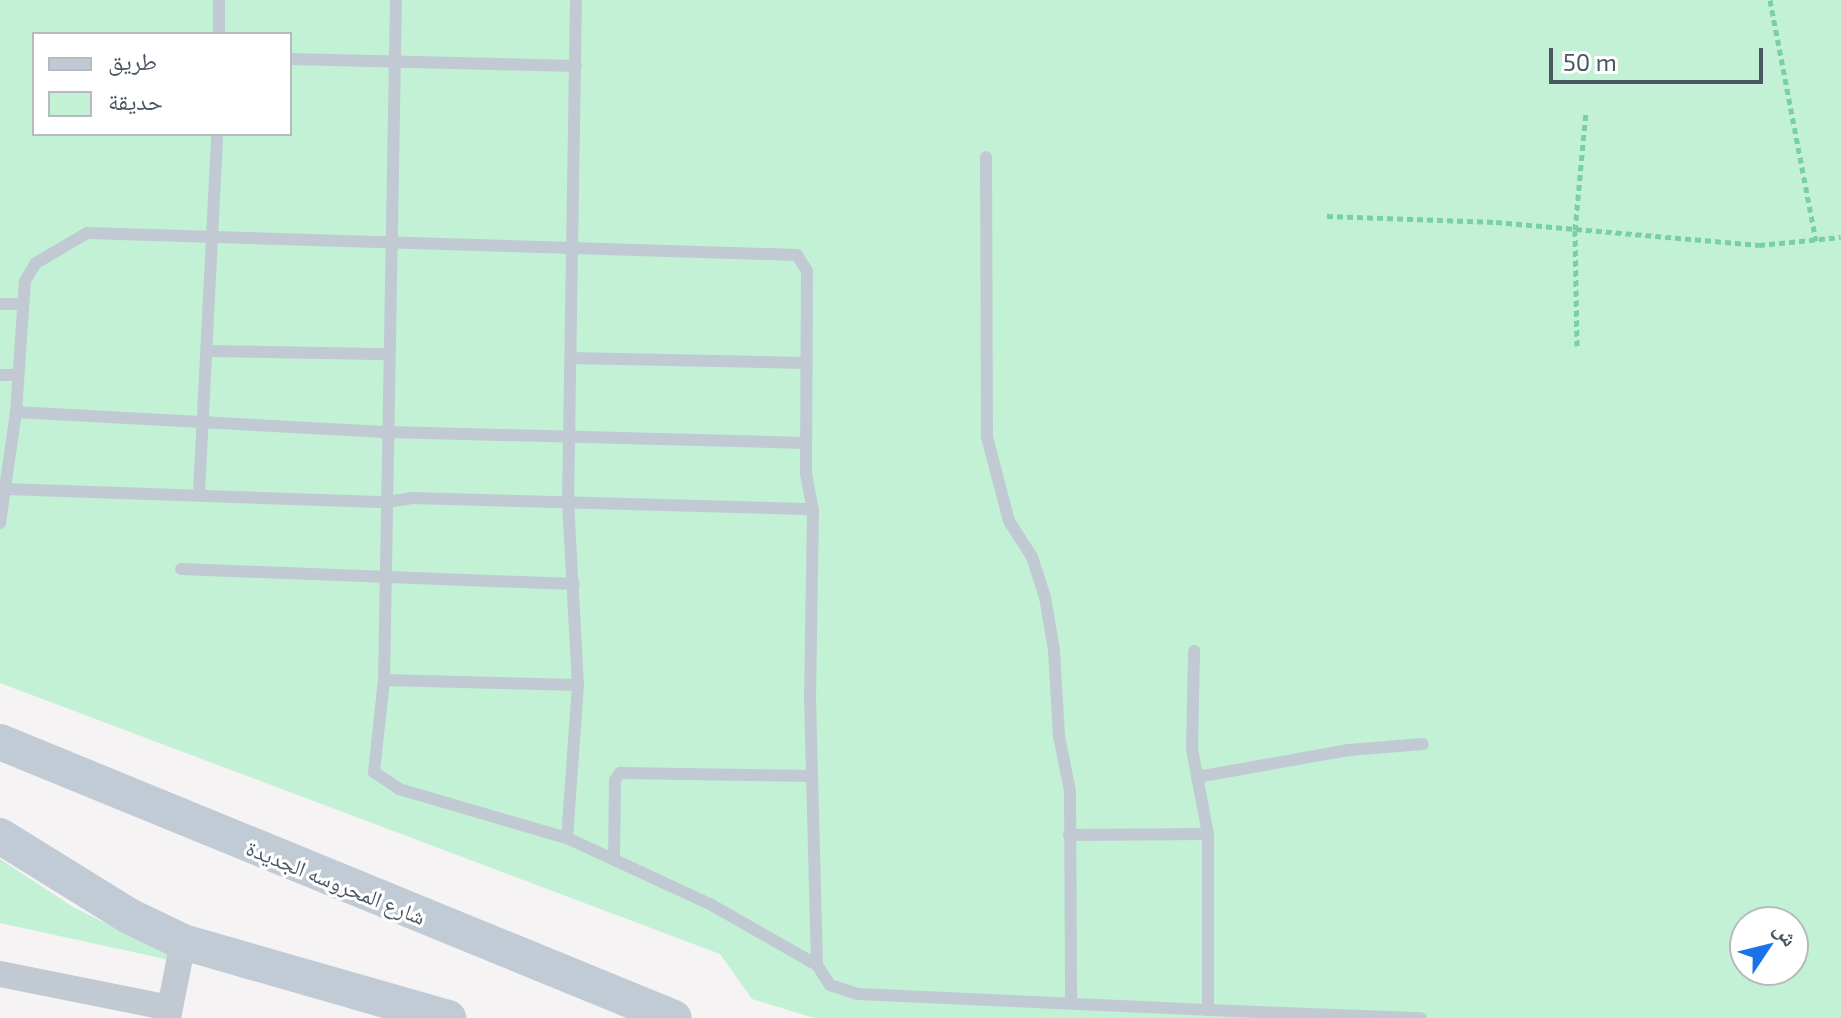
<!DOCTYPE html>
<html>
<head>
<meta charset="utf-8">
<style>
  body { margin:0 }
  #map { position:relative; width:1841px; height:1018px; overflow:hidden; background:#f5f3f3; font-family:"Exo 2","Noto Naskh Arabic",sans-serif }
  div>[style] { position:absolute }
  .green>* { inset:0; background:#c3f1d5 }
  .path>* { height:5px; margin-top:-2.5px; transform-origin:0; background:repeating-linear-gradient(90deg,#7ad0a6 0 6px,transparent 0 10px) }
  .service>* { height:12px; margin:-6px; padding:0 6px; transform-origin:6px; border-radius:6px; background:#c1cad2 }
  .minor>* { height:26px; margin:-13px; padding:0 13px; transform-origin:13px; border-radius:13px; background:#c1cad2 }
  .secondary>* { height:36px; margin:-18px; padding:0 18px; transform-origin:18px; border-radius:18px; background:#c1cbd6 }
  span { translate:-50% -50%; white-space:nowrap; text-align:center; line-height:1.15; -webkit-text-stroke:6px #fff; paint-order:stroke }
  .street-label { font-size:22px; color:#4a5661 }
  .legend { position:absolute; left:32px; top:32px; width:260px; height:104px; box-sizing:border-box; background:#fff; border:2px solid #b7bbc0; margin:0; padding:10px 14px; list-style:none; font-size:24px; color:#4a5661 }
  .legend li { display:flex; align-items:center; gap:16px; height:40px }
  .legend b { width:40px; border:2px solid #b7bbc0 }
  .north { position:absolute; left:1729px; top:906px; width:80px; height:80px; box-sizing:border-box; background:#fff; border:2px solid #b7bbc0; border-radius:50%; rotate:55deg; font-size:22px; font-weight:700; line-height:32px; text-align:center; color:#4a5661 }
  .north::after { content:''; display:block; margin:auto; width:28px; height:36px; background:#1a73e8; clip-path:polygon(50% 0,100% 100%,50% 72%,0 100%) }
  .scale { position:absolute; left:1549px; top:48px; width:214px; height:36px; box-sizing:border-box; border:4px solid #4a5661; border-top:0; padding-left:10px; font-size:24px; line-height:28px; white-space:nowrap; color:#4a5661; -webkit-text-stroke:6px #fff; paint-order:stroke }
</style>
</head>
<body>
<div id="map">
  <div class="green">
    <i style="clip-path:polygon(evenodd,0 0,1841px 0,1841px 1018px,814px 1018px,752px 999px,720px 954px,0 683px,0 0,34px 34px,290px 34px,290px 134px,34px 134px,34px 34px,0 0,1745px 922px,1793px 922px,1793px 970px,1745px 970px,1745px 922px)"></i>
    <i style="clip-path:polygon(0 859px,73px 907px,188px 964px,0 923px)"></i>
  </div>
  <div class="path">
    <i style="left:1770px;top:0;width:245px;rotate:79.2deg"></i>
    <i style="left:1327px;top:216px;width:169px;rotate:2deg"></i>
    <i style="left:1496px;top:222px;width:264px;rotate:5deg"></i>
    <i style="left:1759px;top:245px;width:82px;rotate:-5.6deg"></i>
    <i style="left:1577px;top:346px;width:116px;rotate:-91deg"></i>
    <i style="left:1575px;top:230px;width:120px;rotate:-84.7deg"></i>
  </div>
  <div class="service">
    <i style="left:219px;top:0;width:34px;rotate:90deg"></i>
    <i style="left:396px;top:0;width:680px;rotate:91.01deg"></i>
    <i style="left:384px;top:680px;width:93px;rotate:96.2deg"></i>
    <i style="left:374px;top:772px;width:30px;rotate:34deg"></i>
    <i style="left:399px;top:789px;width:175px;rotate:16.3deg"></i>
    <i style="left:576px;top:0;width:501px;rotate:90.91deg"></i>
    <i style="left:568px;top:501px;width:184px;rotate:86.9deg"></i>
    <i style="left:578px;top:685px;width:153px;rotate:94.1deg"></i>
    <i style="left:567px;top:838px;width:157px;rotate:24.8deg"></i>
    <i style="left:710px;top:904px;width:123px;rotate:29.7deg"></i>
    <i style="left:290px;top:59px;width:286px;rotate:1.4deg"></i>
    <i style="left:986px;top:157px;width:280px;rotate:89.8deg"></i>
    <i style="left:987px;top:437px;width:87px;rotate:75.3deg"></i>
    <i style="left:1009px;top:521px;width:43px;rotate:57.4deg"></i>
    <i style="left:1032px;top:557px;width:42px;rotate:72deg"></i>
    <i style="left:1045px;top:597px;width:54px;rotate:80.4deg"></i>
    <i style="left:1054px;top:650px;width:86px;rotate:86.7deg"></i>
    <i style="left:1059px;top:736px;width:56px;rotate:78.7deg"></i>
    <i style="left:1070px;top:791px;width:210px;rotate:89.7deg"></i>
    <i style="left:0;top:304px;width:20px"></i>
    <i style="left:209px;top:351px;width:180px;rotate:1deg"></i>
    <i style="left:571px;top:358px;width:235px;rotate:1.2deg"></i>
    <i style="left:0;top:375px;width:18px"></i>
    <i style="left:16px;top:412px;width:374px;rotate:3.1deg"></i>
    <i style="left:389px;top:432px;width:416px;rotate:1.5deg"></i>
    <i style="left:6px;top:489px;width:381px;rotate:2deg"></i>
    <i style="left:387px;top:502px;width:24px;rotate:-9deg"></i>
    <i style="left:411px;top:498px;width:402px;rotate:1.6deg"></i>
    <i style="left:199px;top:494px;width:360px;rotate:-87.1deg"></i>
    <i style="left:0;top:523px;width:112px;rotate:-81.8deg"></i>
    <i style="left:16px;top:412px;width:131px;rotate:-86.1deg"></i>
    <i style="left:25px;top:281px;width:21px;rotate:-59deg"></i>
    <i style="left:36px;top:263px;width:59px;rotate:-30.5deg"></i>
    <i style="left:87px;top:233px;width:710px;rotate:1.77deg"></i>
    <i style="left:797px;top:255px;width:19px;rotate:58deg"></i>
    <i style="left:807px;top:271px;width:203px;rotate:90.3deg"></i>
    <i style="left:806px;top:474px;width:36px;rotate:79deg"></i>
    <i style="left:813px;top:509px;width:189px;rotate:90.9deg"></i>
    <i style="left:810px;top:698px;width:267px;rotate:88.5deg"></i>
    <i style="left:817px;top:965px;width:24px;rotate:57deg"></i>
    <i style="left:830px;top:985px;width:29px;rotate:18deg"></i>
    <i style="left:858px;top:994px;width:350px;rotate:2.6deg"></i>
    <i style="left:1208px;top:1010px;width:176px;rotate:-90deg"></i>
    <i style="left:1208px;top:834px;width:86px;rotate:-100.7deg"></i>
    <i style="left:1192px;top:749px;width:98px;rotate:-88.8deg"></i>
    <i style="left:181px;top:569px;width:393px;rotate:2.2deg"></i>
    <i style="left:384px;top:680px;width:194px;rotate:1.5deg"></i>
    <i style="left:1197px;top:777px;width:154px;rotate:-10.1deg"></i>
    <i style="left:1349px;top:750px;width:74px;rotate:-4.6deg"></i>
    <i style="left:1069px;top:835px;width:139px;rotate:-0.4deg"></i>
    <i style="left:614px;top:860px;width:80px;rotate:-89.3deg"></i>
    <i style="left:615px;top:780px;width:9px;rotate:-54deg"></i>
    <i style="left:620px;top:773px;width:191px;rotate:0.9deg"></i>
    <i style="left:1208px;top:1010px;width:213px;rotate:2.2deg"></i>
  </div>
  <div class="minor">
    <i style="left:0;top:974px;width:173px;rotate:11.3deg"></i>
    <i style="left:168px;top:1018px;width:77px;rotate:-78.8deg"></i>
  </div>
  <div class="secondary">
    <i style="left:0;top:742px;width:728px;rotate:22.27deg"></i>
    <i style="left:0;top:836px;width:152px;rotate:31.8deg"></i>
    <i style="left:129px;top:916px;width:60px;rotate:25.7deg"></i>
    <i style="left:183px;top:942px;width:276px;rotate:16deg"></i>
  </div>
  <div class="street-label">
    <span style="left:336px;top:882px;rotate:22deg">شارع المحروسه الجديدة</span>
  </div>
  <ul class="legend">
  <li><b style="height:10px;background:#c1cbd6"></b>طريق</li>
  <li><b style="height:22px;background:#c3f1d5"></b>حديقة</li>
  </ul>
  <div class="north">ش</div>
  <div class="scale">50 m</div>
</div>
</body>
</html>
